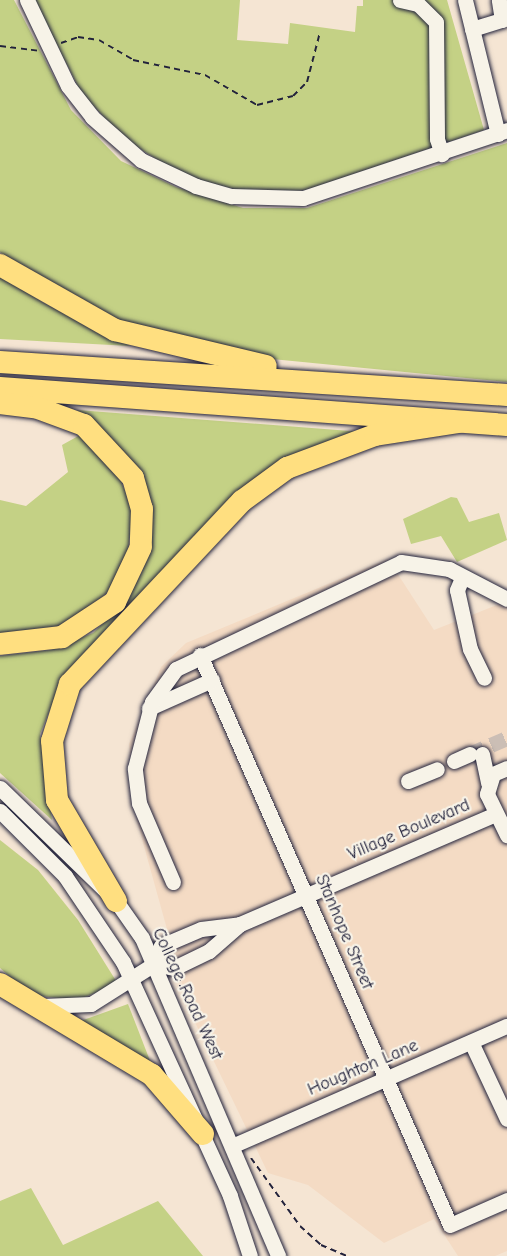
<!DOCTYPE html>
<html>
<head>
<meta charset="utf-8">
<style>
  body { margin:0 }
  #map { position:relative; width:507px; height:1256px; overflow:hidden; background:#f5e5d3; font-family:"Comic Neue",sans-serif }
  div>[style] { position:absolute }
  .built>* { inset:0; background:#f4dbc4 }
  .green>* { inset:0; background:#c4d185 }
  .minor-tunnel>* { height:15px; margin-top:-7.5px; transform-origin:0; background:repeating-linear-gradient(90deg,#cbbeb5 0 15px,transparent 0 23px) }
  .path>* { height:2px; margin-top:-1px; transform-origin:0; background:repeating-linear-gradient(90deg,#22223b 0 6px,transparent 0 10.5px) }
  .roads { filter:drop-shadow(0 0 2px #22223b) drop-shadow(0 0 2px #22223b) }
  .minor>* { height:15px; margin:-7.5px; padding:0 7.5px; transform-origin:7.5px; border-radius:7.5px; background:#f7f3e8 }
  .highway>* { height:22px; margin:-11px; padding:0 11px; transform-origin:11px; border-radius:11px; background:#ffdf80 }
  span { translate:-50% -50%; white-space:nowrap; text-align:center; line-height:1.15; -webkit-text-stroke:4.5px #f7f3e8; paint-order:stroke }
  .street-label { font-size:18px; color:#22223b }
</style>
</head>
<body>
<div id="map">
  <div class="built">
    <i style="clip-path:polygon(388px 559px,434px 630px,507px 601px,507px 1251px,495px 1256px,458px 1256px,434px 1219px,384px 1243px,308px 1185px,268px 1173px,190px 1012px,137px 821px,129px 744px,161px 667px,186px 643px)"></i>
  </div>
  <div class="green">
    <i style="clip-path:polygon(0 0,14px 0,71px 110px,121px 161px,176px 187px,243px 208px,307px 208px,507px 143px,507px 382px,252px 357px,108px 317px,32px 278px,0 252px)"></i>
    <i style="clip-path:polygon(34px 0,240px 0,237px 40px,288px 44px,290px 23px,355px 32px,357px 6px,363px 6px,363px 0,447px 0,484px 130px,307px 190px,257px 195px,185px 177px,126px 140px,82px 94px)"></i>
    <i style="clip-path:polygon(0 269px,42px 302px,130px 346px,0 339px)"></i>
    <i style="clip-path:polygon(77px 410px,363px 432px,290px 458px,63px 678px,40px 734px,52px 820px,0 773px,0 656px,50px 650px,93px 633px,120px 607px,142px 572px,148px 525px,128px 459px)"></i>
    <i style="clip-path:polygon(80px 435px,115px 469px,133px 508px,125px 575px,71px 627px,0 637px,0 500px,26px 506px,68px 472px,62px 445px)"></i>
    <i style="clip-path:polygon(451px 497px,457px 498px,469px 522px,499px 513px,507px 540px,457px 562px,441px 536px,411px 544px,403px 519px)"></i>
    <i style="clip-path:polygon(0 840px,38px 870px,78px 920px,118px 984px,77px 1000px,31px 995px,0 968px)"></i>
    <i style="clip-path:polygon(128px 1004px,154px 1071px,75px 1023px)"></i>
    <i style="clip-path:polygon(31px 1188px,63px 1245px,158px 1201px,203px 1256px,0 1256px,0 1201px)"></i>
  </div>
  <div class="minor-tunnel">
    <i style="left:470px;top:754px;width:40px;rotate:-23.4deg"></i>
  </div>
  <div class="path">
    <i style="left:61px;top:43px;width:18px;rotate:-19deg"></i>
    <i style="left:78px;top:37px;width:21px;rotate:8deg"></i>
    <i style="left:99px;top:40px;width:39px;rotate:30deg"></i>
    <i style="left:133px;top:60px;width:74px;rotate:11.8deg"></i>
    <i style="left:205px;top:75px;width:60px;rotate:30deg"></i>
    <i style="left:257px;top:105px;width:37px;rotate:-14deg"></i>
    <i style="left:293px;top:96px;width:20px;rotate:-45deg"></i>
    <i style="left:307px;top:82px;width:52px;rotate:-75.4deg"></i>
    <i style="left:0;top:46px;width:38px;rotate:7deg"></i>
    <i style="left:180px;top:991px;width:12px;rotate:-90deg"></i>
    <i style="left:251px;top:1158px;width:84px;rotate:54.2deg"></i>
    <i style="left:300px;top:1226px;width:28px;rotate:42deg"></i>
    <i style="left:321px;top:1245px;width:28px;rotate:23deg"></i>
  </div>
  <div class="roads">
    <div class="minor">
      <i style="left:27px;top:0;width:95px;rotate:64.5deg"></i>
      <i style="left:68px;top:86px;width:39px;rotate:52deg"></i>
      <i style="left:92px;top:117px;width:65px;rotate:41.3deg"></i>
      <i style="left:141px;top:160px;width:61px;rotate:25.3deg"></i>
      <i style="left:196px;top:186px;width:37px;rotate:16deg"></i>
      <i style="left:232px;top:196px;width:71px;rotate:1.6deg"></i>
      <i style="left:303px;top:198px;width:215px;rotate:-18.4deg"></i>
      <i style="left:400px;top:0;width:18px;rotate:13deg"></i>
      <i style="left:418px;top:4px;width:25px;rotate:45deg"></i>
      <i style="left:436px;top:22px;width:117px;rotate:89.5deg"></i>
      <i style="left:437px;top:139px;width:16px;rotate:72deg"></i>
      <i style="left:465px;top:0;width:138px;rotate:76.2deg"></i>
      <i style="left:472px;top:29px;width:31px;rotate:-17deg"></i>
      <i style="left:502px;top:20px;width:20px;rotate:-99deg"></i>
      <i style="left:462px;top:578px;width:13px;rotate:113deg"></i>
      <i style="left:457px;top:590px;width:60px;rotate:77.6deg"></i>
      <i style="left:470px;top:649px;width:32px;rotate:64deg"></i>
      <i style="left:200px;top:655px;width:622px;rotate:66.32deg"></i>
      <i style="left:450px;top:1225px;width:62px;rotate:-23.7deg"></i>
      <i style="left:149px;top:708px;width:69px;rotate:-24deg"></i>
      <i style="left:482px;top:754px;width:30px;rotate:78deg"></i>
      <i style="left:454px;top:761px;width:17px;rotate:-24deg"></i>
      <i style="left:507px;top:768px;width:15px;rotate:157deg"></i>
      <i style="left:493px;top:774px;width:21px;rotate:107deg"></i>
      <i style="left:487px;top:794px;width:46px;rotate:64deg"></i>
      <i style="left:408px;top:781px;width:31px;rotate:-22deg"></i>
      <i style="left:0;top:788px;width:162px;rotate:44.2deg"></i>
      <i style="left:116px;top:901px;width:45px;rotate:54.9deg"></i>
      <i style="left:142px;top:938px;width:346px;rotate:66.8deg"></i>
      <i style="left:0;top:811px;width:92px;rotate:45deg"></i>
      <i style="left:65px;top:876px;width:104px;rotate:56deg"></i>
      <i style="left:123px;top:962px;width:257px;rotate:65.4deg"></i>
      <i style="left:230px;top:1196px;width:63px;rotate:71.6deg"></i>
      <i style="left:173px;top:882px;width:86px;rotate:-113.3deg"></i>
      <i style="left:139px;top:803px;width:35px;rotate:-97deg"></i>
      <i style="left:135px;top:768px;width:68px;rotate:-75.6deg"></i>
      <i style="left:152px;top:702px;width:41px;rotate:-54deg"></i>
      <i style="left:176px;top:669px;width:249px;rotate:-25.4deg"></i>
      <i style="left:401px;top:562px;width:49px;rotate:8.3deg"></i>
      <i style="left:449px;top:569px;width:65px;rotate:27.3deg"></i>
      <i style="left:154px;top:964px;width:20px;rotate:11deg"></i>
      <i style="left:174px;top:968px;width:39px;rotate:-26deg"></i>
      <i style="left:209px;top:951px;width:41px;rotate:-41.1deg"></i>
      <i style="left:240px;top:924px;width:278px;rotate:-23.3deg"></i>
      <i style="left:42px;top:1006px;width:49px;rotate:-2.3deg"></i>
      <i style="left:91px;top:1004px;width:75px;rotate:-32.4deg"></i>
      <i style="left:154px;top:964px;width:19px;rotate:-69deg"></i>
      <i style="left:161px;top:946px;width:43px;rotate:-23deg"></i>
      <i style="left:201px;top:929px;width:39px;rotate:-7deg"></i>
      <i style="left:471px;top:1042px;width:85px;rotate:64.9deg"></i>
      <i style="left:234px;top:1145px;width:298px;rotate:-23.6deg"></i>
    </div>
    <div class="highway">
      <i style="left:0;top:265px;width:132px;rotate:29.5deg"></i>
      <i style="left:115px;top:330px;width:155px;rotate:13.4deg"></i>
      <i style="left:0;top:362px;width:508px;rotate:3.72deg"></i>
      <i style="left:0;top:388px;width:508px;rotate:4.17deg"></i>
      <i style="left:0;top:403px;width:35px;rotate:7deg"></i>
      <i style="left:35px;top:407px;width:52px;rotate:20.2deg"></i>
      <i style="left:84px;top:425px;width:72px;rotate:47.2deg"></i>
      <i style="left:133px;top:478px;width:32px;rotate:74deg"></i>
      <i style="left:142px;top:509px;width:38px;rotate:92deg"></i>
      <i style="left:141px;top:547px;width:61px;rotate:115.3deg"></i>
      <i style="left:115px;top:602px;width:64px;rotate:146.6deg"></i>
      <i style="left:62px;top:637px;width:62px;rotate:173.6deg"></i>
      <i style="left:116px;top:901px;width:117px;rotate:-120.3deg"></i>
      <i style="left:57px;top:800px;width:59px;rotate:-94.8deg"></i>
      <i style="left:52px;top:741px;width:60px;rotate:-72.5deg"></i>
      <i style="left:70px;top:684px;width:251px;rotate:-46.8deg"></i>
      <i style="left:242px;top:501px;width:56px;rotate:-36.3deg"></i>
      <i style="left:287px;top:468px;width:94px;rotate:-20.6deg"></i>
      <i style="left:375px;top:435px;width:85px;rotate:-8.8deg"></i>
      <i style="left:0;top:984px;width:177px;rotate:30.9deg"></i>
      <i style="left:152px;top:1075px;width:78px;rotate:49.2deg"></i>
    </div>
  </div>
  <div class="street-label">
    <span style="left:409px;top:830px;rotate:-23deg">Village Boulevard</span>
    <span style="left:344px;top:932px;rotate:67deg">Stanhope Street</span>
    <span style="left:187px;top:994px;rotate:65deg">College Road West</span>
    <span style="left:363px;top:1068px;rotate:-23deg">Houghton Lane</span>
  </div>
</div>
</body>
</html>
